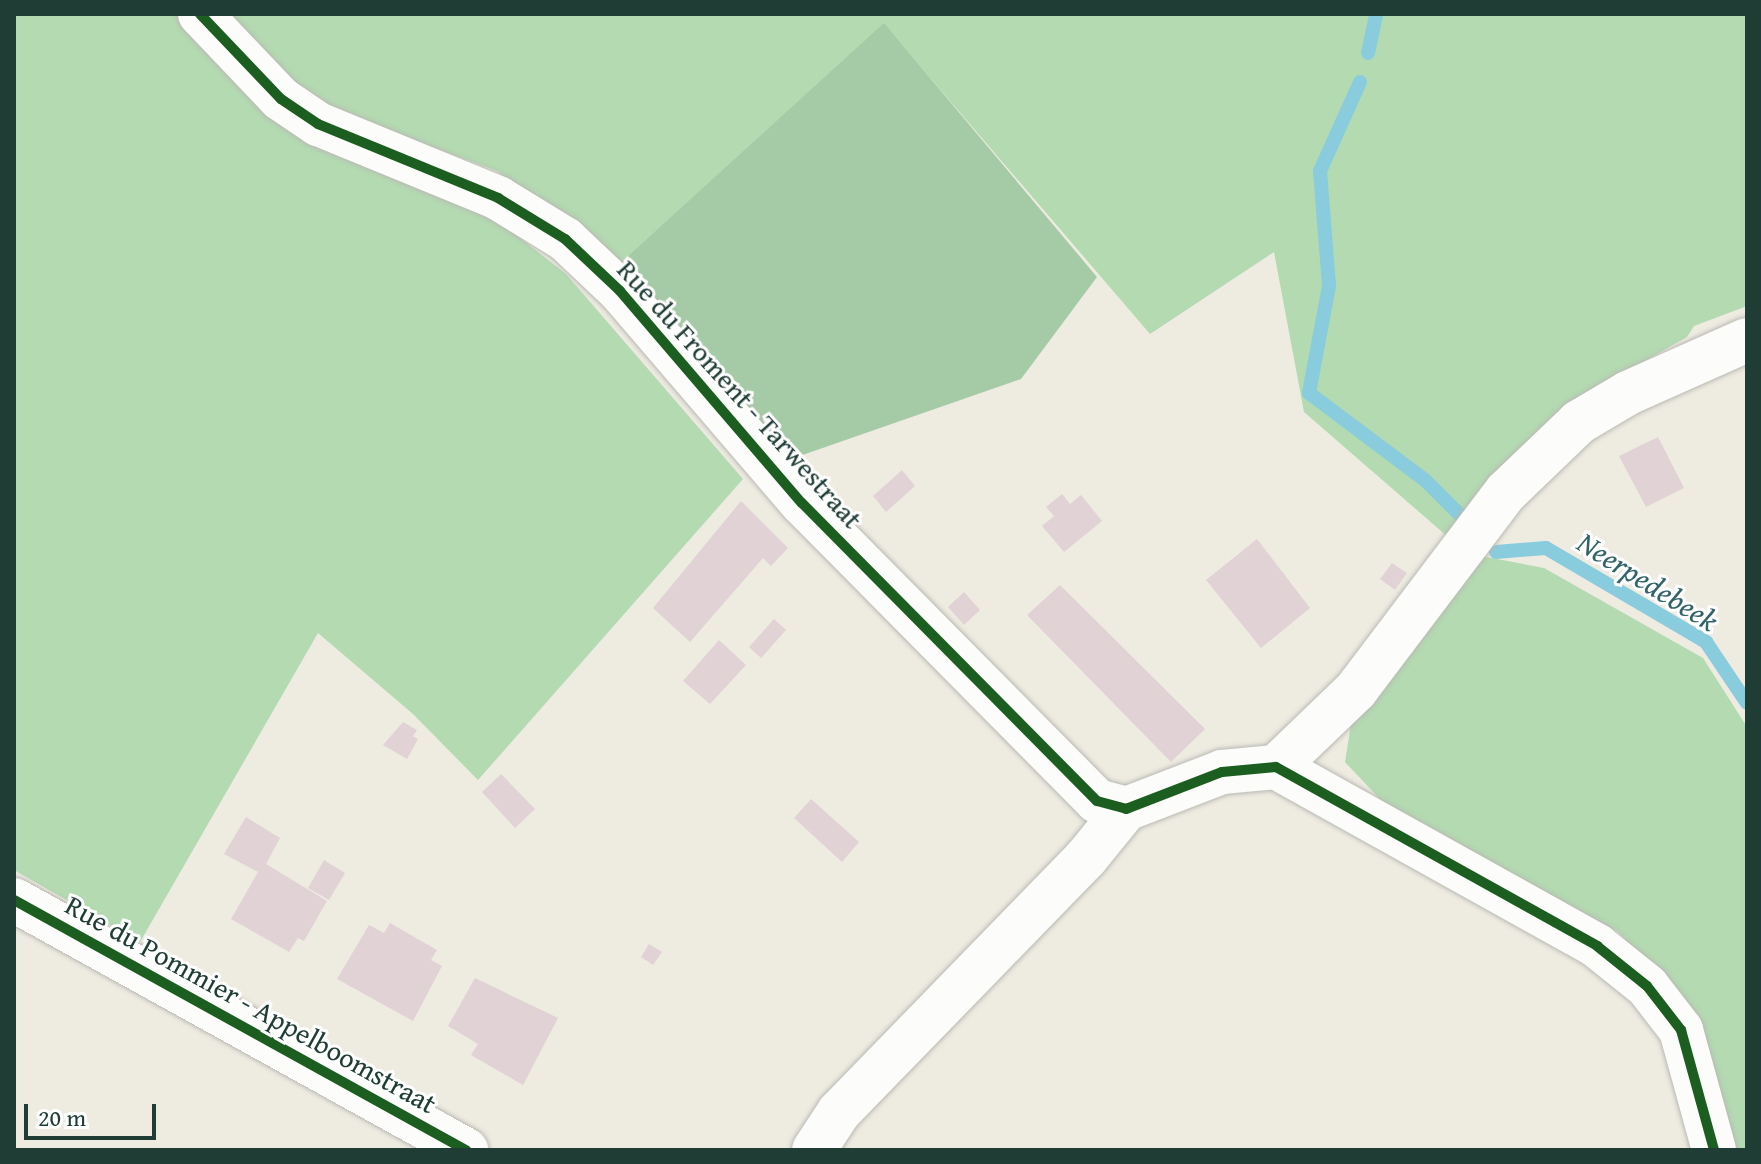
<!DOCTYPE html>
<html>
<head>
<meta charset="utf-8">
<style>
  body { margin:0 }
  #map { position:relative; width:1761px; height:1164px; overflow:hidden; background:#eeebe1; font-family:"Gentium Book Plus",serif }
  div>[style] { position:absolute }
  .green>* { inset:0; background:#b3dab1 }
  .forest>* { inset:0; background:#a5cba6 }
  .stream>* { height:14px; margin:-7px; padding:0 7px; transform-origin:7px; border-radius:7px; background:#89ccde }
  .building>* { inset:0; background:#e1d2d5 }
  .roads { filter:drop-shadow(0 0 2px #b9bab3) drop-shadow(0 0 2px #b9bab3) }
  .minor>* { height:44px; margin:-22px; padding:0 22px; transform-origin:22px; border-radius:22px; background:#fcfcfa }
  .cycleway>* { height:10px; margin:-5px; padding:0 5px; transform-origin:5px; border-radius:5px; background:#1b5e20 }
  span { translate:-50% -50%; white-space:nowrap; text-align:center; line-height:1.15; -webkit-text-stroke:6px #fff; paint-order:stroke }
  .street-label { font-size:28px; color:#1f3d34 }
  .water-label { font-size:30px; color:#326467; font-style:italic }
  .frame { position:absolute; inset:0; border:16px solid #1f3d34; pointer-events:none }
  .scale { position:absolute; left:24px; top:1104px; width:132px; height:36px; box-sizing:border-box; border:4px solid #1f3d34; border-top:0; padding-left:10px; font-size:24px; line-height:28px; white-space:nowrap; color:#1f3d34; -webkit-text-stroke:6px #fff; paint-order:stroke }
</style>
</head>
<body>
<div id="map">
  <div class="green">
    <i style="clip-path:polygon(14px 14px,176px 14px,204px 40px,425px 185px,506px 227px,566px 274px,743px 479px,478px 780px,413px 714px,318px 633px,140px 942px,14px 870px)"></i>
    <i style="clip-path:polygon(220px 14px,1747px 14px,1747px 306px,1694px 326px,1687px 337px,1560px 409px,1448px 537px,1304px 412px,1274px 252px,1150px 334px,884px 24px,619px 264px,497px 171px,345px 115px,298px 87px)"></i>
    <i style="clip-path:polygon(1476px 555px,1544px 568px,1703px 658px,1747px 727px,1747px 1150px,1734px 1150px,1695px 1012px,1618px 932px,1393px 813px,1345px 762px,1351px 724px)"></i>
  </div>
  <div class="forest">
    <i style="clip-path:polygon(884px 23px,1097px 277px,1021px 379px,791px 459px,619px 264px)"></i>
  </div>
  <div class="stream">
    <i style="left:1368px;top:53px;width:40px;rotate:-78deg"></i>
    <i style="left:1360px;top:82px;width:98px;rotate:114.2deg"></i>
    <i style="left:1320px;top:171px;width:115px;rotate:85.5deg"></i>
    <i style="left:1329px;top:286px;width:109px;rotate:100.6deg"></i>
    <i style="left:1309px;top:393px;width:145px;rotate:36.9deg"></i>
    <i style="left:1425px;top:480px;width:51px;rotate:45deg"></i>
    <i style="left:1496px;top:552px;width:50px;rotate:-4.6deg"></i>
    <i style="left:1546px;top:548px;width:186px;rotate:30.4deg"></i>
    <i style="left:1706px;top:642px;width:73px;rotate:56.1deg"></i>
  </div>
  <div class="building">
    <i style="clip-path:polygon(1658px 437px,1684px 488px,1646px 507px,1619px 456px)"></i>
    <i style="clip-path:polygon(902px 470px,915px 486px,886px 512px,873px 496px)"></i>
    <i style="clip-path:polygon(1062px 494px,1070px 504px,1081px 495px,1102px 521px,1064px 552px,1042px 526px,1054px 516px,1046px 507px)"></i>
    <i style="clip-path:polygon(741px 501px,788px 548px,771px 566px,763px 558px,690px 642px,653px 608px)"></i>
    <i style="clip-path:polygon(1257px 539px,1310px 608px,1261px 648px,1206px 580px)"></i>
    <i style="clip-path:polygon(1392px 563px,1407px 573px,1395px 590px,1380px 579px)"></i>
    <i style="clip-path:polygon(1060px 585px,1205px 729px,1171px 762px,1027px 615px)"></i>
    <i style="clip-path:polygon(964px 592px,980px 610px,964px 625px,948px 607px)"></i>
    <i style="clip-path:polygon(774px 619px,786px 630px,761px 658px,749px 647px)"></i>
    <i style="clip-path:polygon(719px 640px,746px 665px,710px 704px,683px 681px)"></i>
    <i style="clip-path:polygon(403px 722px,417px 730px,413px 736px,418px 739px,407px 759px,383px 745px)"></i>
    <i style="clip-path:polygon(501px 774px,535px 809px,515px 828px,482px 792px)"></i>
    <i style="clip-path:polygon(811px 799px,859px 842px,842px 862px,794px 818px)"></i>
    <i style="clip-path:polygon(246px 817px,280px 838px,266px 864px,327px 901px,304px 941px,298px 938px,289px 952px,231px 919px,258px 872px,224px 854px)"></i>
    <i style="clip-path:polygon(324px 860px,345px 873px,329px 900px,308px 888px)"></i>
    <i style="clip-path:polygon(390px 923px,437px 950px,431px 960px,442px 966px,413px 1021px,337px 979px,369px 925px,384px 933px)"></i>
    <i style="clip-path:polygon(649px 944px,662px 952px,653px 965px,641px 957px)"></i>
    <i style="clip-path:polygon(475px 978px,558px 1018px,523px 1085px,471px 1055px,478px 1044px,448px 1026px)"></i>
  </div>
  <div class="roads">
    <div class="minor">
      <i style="left:200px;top:14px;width:117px;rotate:46.4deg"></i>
      <i style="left:281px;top:99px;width:45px;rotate:34deg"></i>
      <i style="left:318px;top:124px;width:195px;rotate:22.3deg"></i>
      <i style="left:498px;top:198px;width:79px;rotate:31.5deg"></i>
      <i style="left:565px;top:239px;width:76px;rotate:43.4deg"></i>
      <i style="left:620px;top:291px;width:279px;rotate:49.4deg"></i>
      <i style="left:802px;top:503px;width:419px;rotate:45.3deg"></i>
      <i style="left:1097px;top:801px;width:30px;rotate:15deg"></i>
      <i style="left:1276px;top:767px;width:111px;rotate:-43.9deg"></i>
      <i style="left:1356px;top:690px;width:248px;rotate:-52.9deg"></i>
      <i style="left:1506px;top:492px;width:101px;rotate:-43.8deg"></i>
      <i style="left:1579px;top:422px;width:57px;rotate:-30.6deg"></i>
      <i style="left:1628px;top:393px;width:130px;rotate:-24deg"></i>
      <i style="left:14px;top:900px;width:517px;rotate:28.95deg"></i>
      <i style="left:814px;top:1150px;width:45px;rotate:-56.7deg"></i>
      <i style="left:839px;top:1112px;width:354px;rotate:-45.8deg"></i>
      <i style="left:1086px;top:858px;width:63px;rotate:-50.8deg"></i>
      <i style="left:1126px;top:809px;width:103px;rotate:-21.1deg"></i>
      <i style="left:1222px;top:772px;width:54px;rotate:-5.3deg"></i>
      <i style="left:1276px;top:767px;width:368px;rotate:29.1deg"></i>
      <i style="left:1597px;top:946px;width:64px;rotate:38.7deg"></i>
      <i style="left:1647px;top:986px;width:56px;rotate:52.3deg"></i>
      <i style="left:1681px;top:1030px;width:124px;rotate:74.6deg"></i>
    </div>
  </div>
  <div class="cycleway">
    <i style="left:200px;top:14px;width:117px;rotate:46.4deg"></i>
    <i style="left:281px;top:99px;width:45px;rotate:34deg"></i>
    <i style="left:318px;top:124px;width:195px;rotate:22.3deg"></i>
    <i style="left:498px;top:198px;width:79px;rotate:31.5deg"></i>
    <i style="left:565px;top:239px;width:76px;rotate:43.4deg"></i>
    <i style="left:620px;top:291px;width:279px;rotate:49.4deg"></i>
    <i style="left:802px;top:503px;width:419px;rotate:45.3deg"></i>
    <i style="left:1097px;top:801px;width:30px;rotate:15deg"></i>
    <i style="left:1126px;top:809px;width:103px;rotate:-21.1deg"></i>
    <i style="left:1222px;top:772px;width:54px;rotate:-5.3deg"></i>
    <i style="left:1276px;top:767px;width:368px;rotate:29.1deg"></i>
    <i style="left:1597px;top:946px;width:64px;rotate:38.7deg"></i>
    <i style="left:1647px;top:986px;width:56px;rotate:52.3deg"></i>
    <i style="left:1681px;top:1030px;width:124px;rotate:74.6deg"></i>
    <i style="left:14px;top:900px;width:517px;rotate:28.95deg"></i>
  </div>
  <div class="street-label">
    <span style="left:740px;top:394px;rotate:48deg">Rue du Froment - Tarwestraat</span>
    <span style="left:251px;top:1004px;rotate:29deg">Rue du Pommier - Appelboomstraat</span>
  </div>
  <div class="water-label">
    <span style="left:1648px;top:581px;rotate:32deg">Neerpedebeek</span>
  </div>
  <div class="frame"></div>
  <div class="scale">20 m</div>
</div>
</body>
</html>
